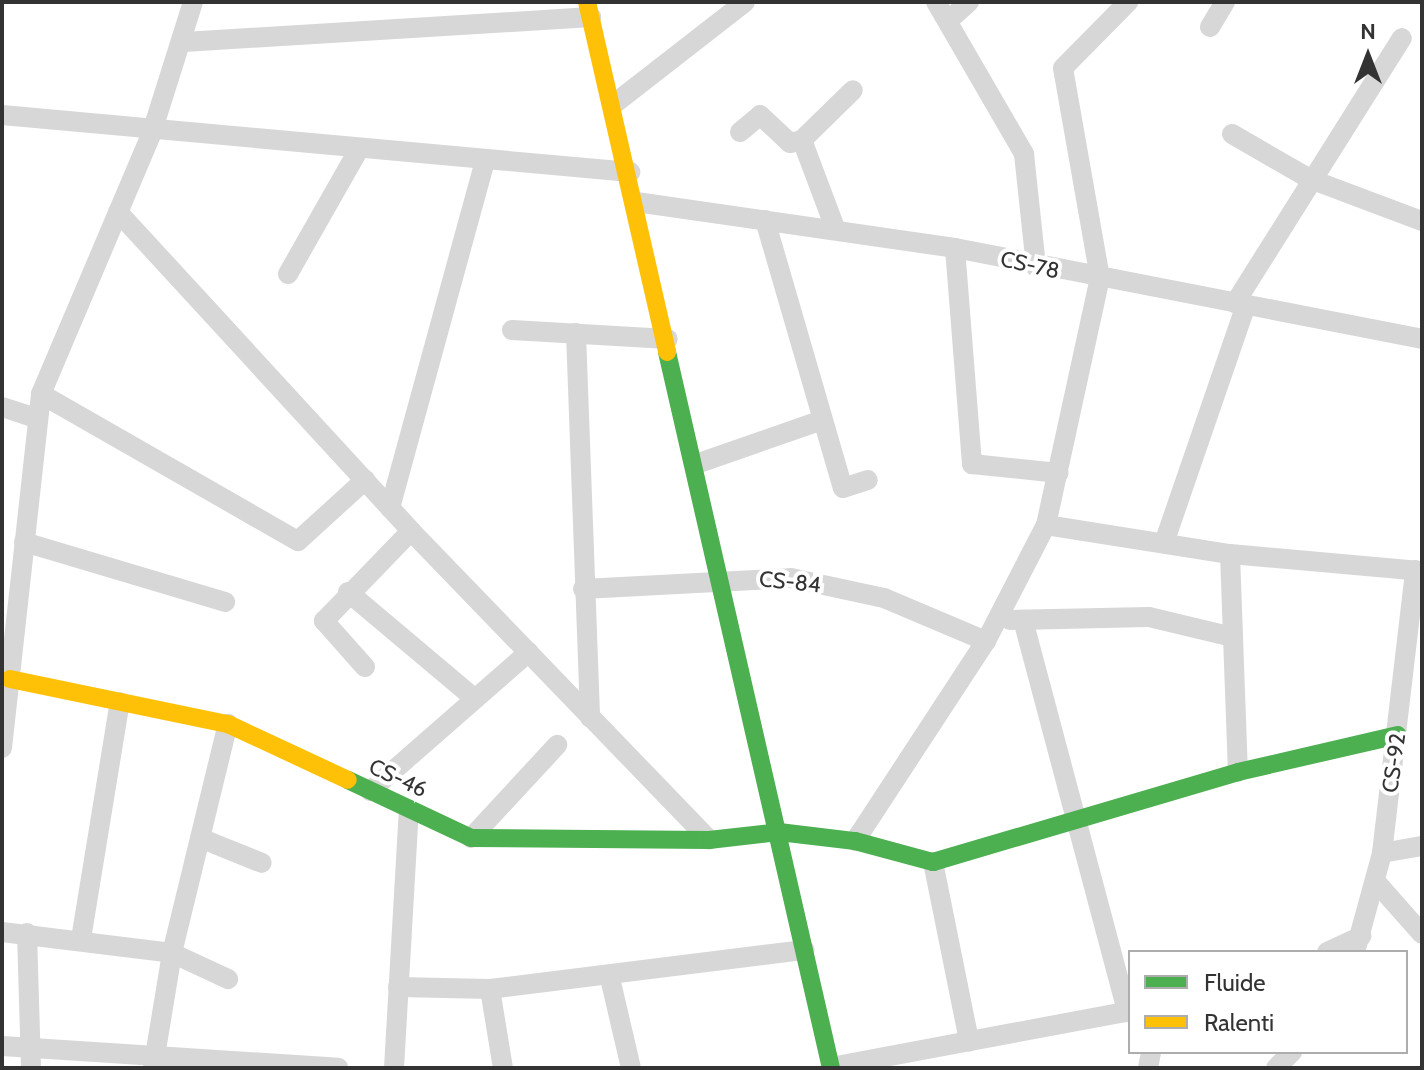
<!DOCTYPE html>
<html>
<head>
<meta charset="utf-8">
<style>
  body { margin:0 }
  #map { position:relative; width:1424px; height:1070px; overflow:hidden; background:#fff; font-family:Cabin,sans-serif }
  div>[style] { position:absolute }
  .street>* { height:20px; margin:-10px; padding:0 10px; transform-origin:10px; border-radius:10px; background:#d7d7d7 }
  .fast>* { height:18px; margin:-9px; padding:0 9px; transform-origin:9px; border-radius:9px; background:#4caf50 }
  .slow>* { height:18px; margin:-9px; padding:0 9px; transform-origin:9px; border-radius:9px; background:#ffc107 }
  span { translate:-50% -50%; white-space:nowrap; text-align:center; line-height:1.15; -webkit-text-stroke:8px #fff; paint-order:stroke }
  .street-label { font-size:22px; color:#333 }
  .frame { position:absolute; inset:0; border:4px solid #333; pointer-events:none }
  .legend { position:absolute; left:1128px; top:950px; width:280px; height:104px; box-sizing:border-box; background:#fff; border:2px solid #adadad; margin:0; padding:10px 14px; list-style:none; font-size:24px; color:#333 }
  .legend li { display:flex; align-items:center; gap:16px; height:40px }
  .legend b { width:40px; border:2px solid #adadad }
  .north { position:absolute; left:1328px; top:16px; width:80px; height:80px; -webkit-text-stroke:6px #fff; paint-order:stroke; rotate:0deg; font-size:22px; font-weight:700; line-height:32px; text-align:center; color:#333 }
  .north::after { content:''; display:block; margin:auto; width:28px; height:36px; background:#333; clip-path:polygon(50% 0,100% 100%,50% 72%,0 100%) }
</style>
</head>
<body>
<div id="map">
  <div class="street">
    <i style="left:936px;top:2px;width:176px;rotate:59.9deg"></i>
    <i style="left:1024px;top:154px;width:114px;rotate:83.9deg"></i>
    <i style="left:949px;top:20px;width:27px;rotate:-42deg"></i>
    <i style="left:1210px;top:27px;width:29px;rotate:-59deg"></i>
    <i style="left:184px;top:42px;width:408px;rotate:-3.5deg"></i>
    <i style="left:614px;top:104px;width:166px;rotate:-37.9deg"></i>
    <i style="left:2px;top:115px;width:631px;rotate:5.19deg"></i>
    <i style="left:740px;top:132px;width:26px;rotate:-40deg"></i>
    <i style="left:760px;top:115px;width:41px;rotate:43deg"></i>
    <i style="left:790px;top:143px;width:12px;rotate:-14deg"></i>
    <i style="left:802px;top:140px;width:94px;rotate:69.4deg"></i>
    <i style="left:1232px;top:134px;width:90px;rotate:30deg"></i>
    <i style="left:1310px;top:179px;width:120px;rotate:20.6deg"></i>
    <i style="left:802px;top:140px;width:71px;rotate:-44.4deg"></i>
    <i style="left:636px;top:202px;width:322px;rotate:8.2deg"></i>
    <i style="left:955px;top:248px;width:476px;rotate:11deg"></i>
    <i style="left:118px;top:212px;width:433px;rotate:47.4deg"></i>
    <i style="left:411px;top:531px;width:429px;rotate:46deg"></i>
    <i style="left:765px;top:220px;width:279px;rotate:73.8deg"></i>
    <i style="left:843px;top:488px;width:26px;rotate:-18deg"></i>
    <i style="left:955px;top:248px;width:217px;rotate:85.5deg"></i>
    <i style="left:972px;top:464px;width:87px;rotate:5.9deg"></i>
    <i style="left:288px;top:274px;width:144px;rotate:-60.4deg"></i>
    <i style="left:1235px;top:303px;width:313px;rotate:-57.8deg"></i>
    <i style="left:512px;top:330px;width:156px;rotate:3.3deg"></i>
    <i style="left:576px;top:333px;width:385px;rotate:87.9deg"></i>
    <i style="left:41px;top:394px;width:296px;rotate:29.8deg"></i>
    <i style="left:298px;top:541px;width:91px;rotate:-42.3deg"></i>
    <i style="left:2px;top:407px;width:36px;rotate:18deg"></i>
    <i style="left:696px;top:464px;width:133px;rotate:-19.2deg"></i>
    <i style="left:390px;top:508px;width:361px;rotate:-74.7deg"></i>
    <i style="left:1046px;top:525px;width:186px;rotate:9deg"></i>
    <i style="left:1230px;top:554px;width:193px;rotate:5.1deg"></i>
    <i style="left:24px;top:542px;width:210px;rotate:16.6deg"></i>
    <i style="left:1164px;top:543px;width:252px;rotate:-71deg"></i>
    <i style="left:1230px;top:554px;width:83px;rotate:87.9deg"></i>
    <i style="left:583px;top:589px;width:208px;rotate:-3deg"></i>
    <i style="left:791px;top:578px;width:95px;rotate:12.1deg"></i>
    <i style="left:884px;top:598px;width:111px;rotate:22.9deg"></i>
    <i style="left:348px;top:592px;width:166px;rotate:40.1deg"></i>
    <i style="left:1010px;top:620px;width:139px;rotate:-1.2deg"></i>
    <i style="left:1149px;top:617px;width:86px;rotate:13.4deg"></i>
    <i style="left:1233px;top:637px;width:135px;rotate:87.9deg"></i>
    <i style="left:1023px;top:620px;width:406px;rotate:75.1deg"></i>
    <i style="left:365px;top:667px;width:62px;rotate:-131.7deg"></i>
    <i style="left:324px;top:621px;width:125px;rotate:-46deg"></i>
    <i style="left:2px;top:748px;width:356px;rotate:-83.7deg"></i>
    <i style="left:41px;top:394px;width:285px;rotate:-67deg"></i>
    <i style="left:152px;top:132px;width:136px;rotate:-72.5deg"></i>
    <i style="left:370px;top:791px;width:211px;rotate:-41.2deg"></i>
    <i style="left:471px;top:838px;width:127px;rotate:-47.2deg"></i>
    <i style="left:205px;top:840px;width:61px;rotate:22deg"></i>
    <i style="left:855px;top:841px;width:239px;rotate:-56.8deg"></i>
    <i style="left:986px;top:641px;width:131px;rotate:-62.7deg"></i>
    <i style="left:1046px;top:525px;width:253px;rotate:-77.7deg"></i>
    <i style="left:1100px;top:278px;width:213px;rotate:-100deg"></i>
    <i style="left:1063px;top:68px;width:93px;rotate:-45.4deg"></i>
    <i style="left:1382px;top:853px;width:41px;rotate:-9.9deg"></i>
    <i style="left:933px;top:862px;width:183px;rotate:78.6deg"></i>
    <i style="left:1376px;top:882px;width:69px;rotate:48.5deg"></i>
    <i style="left:2px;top:932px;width:171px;rotate:7deg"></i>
    <i style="left:172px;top:953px;width:62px;rotate:24.9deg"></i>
    <i style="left:27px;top:933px;width:135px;rotate:88.3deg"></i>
    <i style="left:81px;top:939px;width:240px;rotate:-80.7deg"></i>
    <i style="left:1327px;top:952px;width:38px;rotate:-25deg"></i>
    <i style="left:1355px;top:952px;width:103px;rotate:-74.7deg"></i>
    <i style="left:1382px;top:853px;width:285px;rotate:-83.3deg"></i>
    <i style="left:610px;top:978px;width:92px;rotate:76.9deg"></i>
    <i style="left:398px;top:987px;width:92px;rotate:1.2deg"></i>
    <i style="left:490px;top:989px;width:317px;rotate:-7.1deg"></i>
    <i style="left:490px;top:989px;width:80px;rotate:80.7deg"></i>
    <i style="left:2px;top:1046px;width:337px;rotate:3.7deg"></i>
    <i style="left:831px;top:1067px;width:304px;rotate:-10.6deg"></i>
    <i style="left:153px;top:1068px;width:117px;rotate:-80.6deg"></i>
    <i style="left:172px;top:953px;width:236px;rotate:-76.3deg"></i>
    <i style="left:394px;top:1068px;width:259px;rotate:-86.7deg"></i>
    <i style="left:1148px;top:1068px;width:16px;rotate:-79deg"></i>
    <i style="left:1276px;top:1068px;width:23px;rotate:-45deg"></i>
  </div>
  <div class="fast">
    <i style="left:667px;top:352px;width:735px;rotate:77.1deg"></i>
    <i style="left:348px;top:780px;width:136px;rotate:25.2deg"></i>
    <i style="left:471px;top:838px;width:238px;rotate:0.5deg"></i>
    <i style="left:709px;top:840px;width:70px;rotate:-6.5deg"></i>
    <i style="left:779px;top:832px;width:77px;rotate:6.8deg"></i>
    <i style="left:855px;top:841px;width:81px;rotate:15.1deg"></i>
    <i style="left:933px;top:862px;width:318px;rotate:-16.4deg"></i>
    <i style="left:1238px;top:772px;width:164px;rotate:-13deg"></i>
  </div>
  <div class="slow">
    <i style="left:587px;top:2px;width:359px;rotate:77.1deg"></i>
    <i style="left:10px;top:679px;width:223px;rotate:11.7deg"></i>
    <i style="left:228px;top:724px;width:132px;rotate:25deg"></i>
  </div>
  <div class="street-label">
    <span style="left:1030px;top:265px;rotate:13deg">CS-78</span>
    <span style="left:790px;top:582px;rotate:6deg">CS-84</span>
    <span style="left:1394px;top:763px;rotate:-82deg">CS-92</span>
    <span style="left:398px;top:778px;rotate:25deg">CS-46</span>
  </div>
  <div class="frame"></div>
  <ul class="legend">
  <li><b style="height:10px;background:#4caf50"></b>Fluide</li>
  <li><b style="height:10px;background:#ffc107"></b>Ralenti</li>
  </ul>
  <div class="north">N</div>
</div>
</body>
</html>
